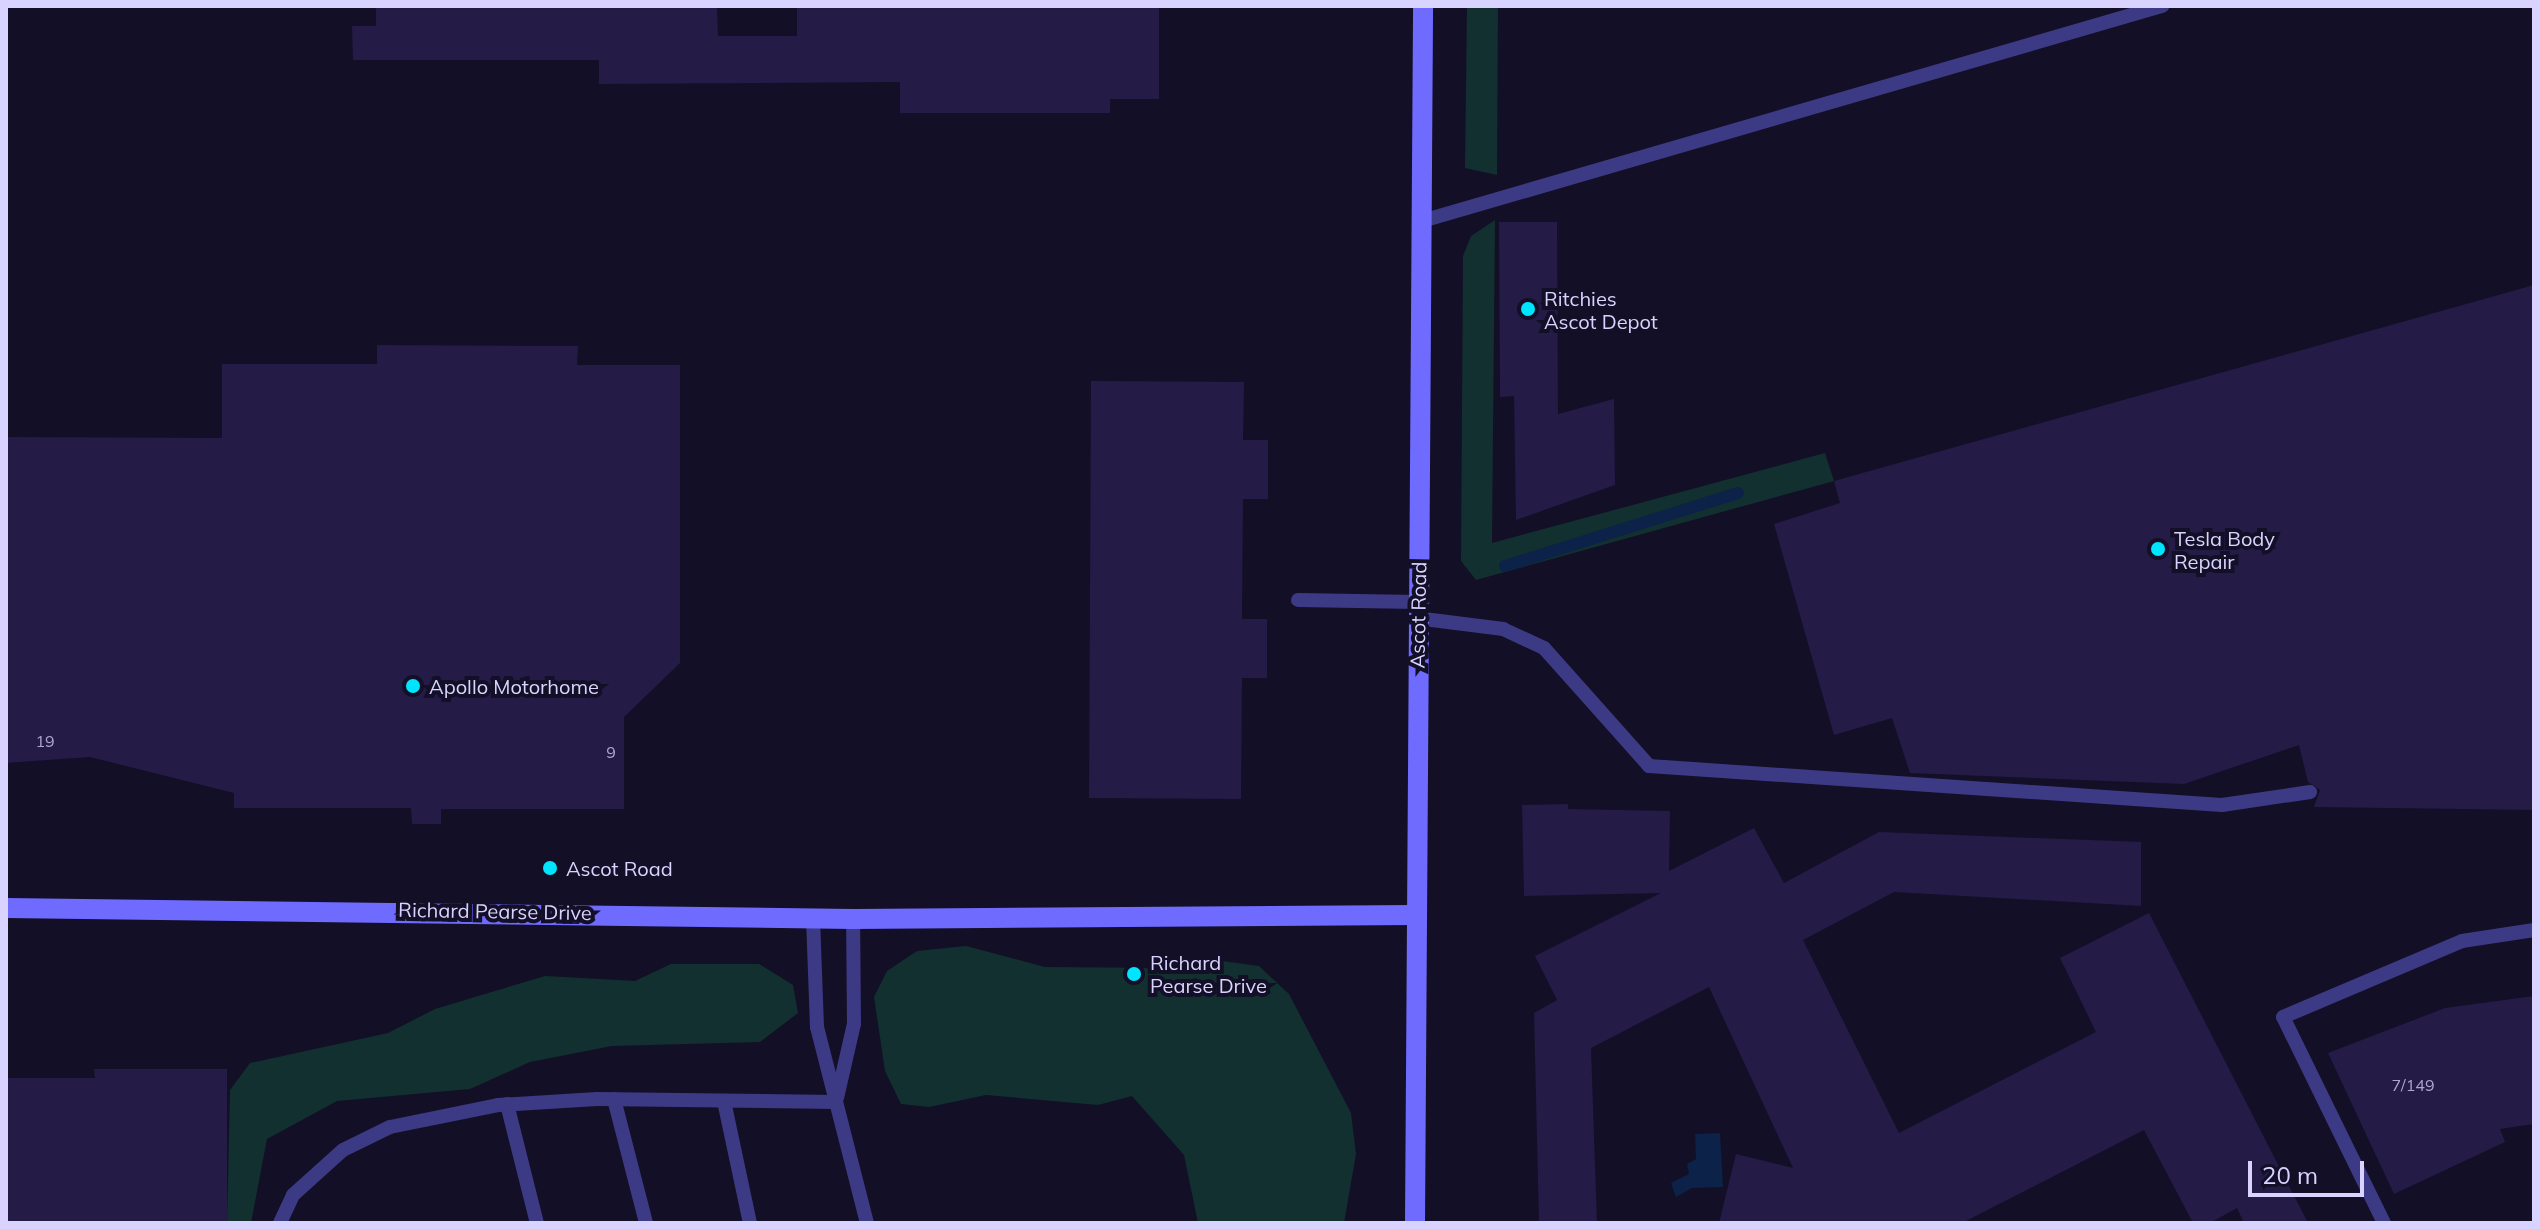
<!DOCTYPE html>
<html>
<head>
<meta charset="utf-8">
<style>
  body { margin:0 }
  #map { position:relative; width:2540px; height:1229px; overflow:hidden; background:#130f26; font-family:Mulish,sans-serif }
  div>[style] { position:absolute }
  .green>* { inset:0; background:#12302f }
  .water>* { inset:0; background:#0c2248 }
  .stream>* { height:12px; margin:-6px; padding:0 6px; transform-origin:6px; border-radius:6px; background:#0c2248 }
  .building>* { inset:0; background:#241b47 }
  .lane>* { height:14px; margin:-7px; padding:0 7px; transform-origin:7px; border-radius:7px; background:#3d3a85 }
  .secondary>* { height:20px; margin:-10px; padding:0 10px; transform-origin:10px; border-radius:10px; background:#6f6bff }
  .dots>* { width:22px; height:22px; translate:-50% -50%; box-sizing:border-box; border:4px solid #130f26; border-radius:50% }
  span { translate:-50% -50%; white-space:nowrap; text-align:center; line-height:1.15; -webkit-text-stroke:8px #130f26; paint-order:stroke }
  .number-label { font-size:16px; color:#aca6d1 }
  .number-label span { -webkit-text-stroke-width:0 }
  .poi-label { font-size:20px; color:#d9d4ff }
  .left { translate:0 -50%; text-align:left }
  .street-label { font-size:20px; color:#d9d4ff }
  .frame { position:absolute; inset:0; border:8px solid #d9d4ff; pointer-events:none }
  .scale { position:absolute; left:2248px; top:1161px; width:116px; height:36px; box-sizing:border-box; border:4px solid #d9d4ff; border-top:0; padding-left:10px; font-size:24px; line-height:28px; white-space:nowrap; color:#d9d4ff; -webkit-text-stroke:6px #130f26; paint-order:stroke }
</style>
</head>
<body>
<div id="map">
  <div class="green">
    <i style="clip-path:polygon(1467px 6px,1498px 6px,1497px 175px,1465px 168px)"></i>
    <i style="clip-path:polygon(1495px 220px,1492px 543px,1825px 453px,1834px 481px,1476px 580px,1461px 561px,1463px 256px,1471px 236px)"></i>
    <i style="clip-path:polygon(966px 946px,1045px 967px,1168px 968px,1222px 961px,1259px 966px,1289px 994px,1351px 1113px,1356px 1154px,1344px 1223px,1198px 1223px,1184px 1155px,1132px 1096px,1098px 1105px,986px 1095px,929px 1107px,901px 1104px,885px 1071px,874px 997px,887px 971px,917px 951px)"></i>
    <i style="clip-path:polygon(671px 964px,759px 964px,793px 985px,798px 1013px,760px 1042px,612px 1046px,530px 1062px,470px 1089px,337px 1101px,267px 1139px,251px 1223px,227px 1223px,230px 1090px,250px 1063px,388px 1033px,435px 1009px,545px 976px,635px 981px)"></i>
  </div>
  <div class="water">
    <i style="clip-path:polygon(1720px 1133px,1723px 1187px,1692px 1188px,1676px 1197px,1671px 1183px,1689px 1174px,1687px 1164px,1696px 1159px,1695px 1134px)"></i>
  </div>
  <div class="stream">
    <i style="left:1505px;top:566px;width:244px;rotate:-17.4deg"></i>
  </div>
  <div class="building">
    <i style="clip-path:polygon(376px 6px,717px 6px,718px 36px,797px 36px,797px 6px,1159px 6px,1159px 99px,1110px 99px,1110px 113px,900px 113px,900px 82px,599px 84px,599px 60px,353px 60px,352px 26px,376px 26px)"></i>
    <i style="clip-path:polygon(1499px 222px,1557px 222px,1558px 414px,1614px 399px,1615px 485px,1516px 520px,1514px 396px,1500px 397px)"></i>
    <i style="clip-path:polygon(2534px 285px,2534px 810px,2314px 807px,2320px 790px,2308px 782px,2299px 745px,2184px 784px,1910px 773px,1892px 718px,1834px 735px,1774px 524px,1840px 503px,1834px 481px)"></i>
    <i style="clip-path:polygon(377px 345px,578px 346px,577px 365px,680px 365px,680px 663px,624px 717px,624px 809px,441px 809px,441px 824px,412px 824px,411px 808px,234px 808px,234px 793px,90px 757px,6px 763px,6px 437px,222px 438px,222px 364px,377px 364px)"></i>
    <i style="clip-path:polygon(1091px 381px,1244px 382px,1243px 440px,1268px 440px,1268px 499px,1243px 499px,1242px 619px,1267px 619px,1267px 678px,1242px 678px,1241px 799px,1089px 798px)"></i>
    <i style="clip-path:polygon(1568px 804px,1568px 809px,1670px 811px,1669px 871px,1754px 828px,1784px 883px,1879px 832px,2141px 842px,2141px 906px,1894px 892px,1803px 940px,1899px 1133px,2096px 1032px,2060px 958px,2149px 913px,2308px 1223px,2244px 1223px,2237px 1208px,2210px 1223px,2193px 1223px,2144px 1130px,1962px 1223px,1719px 1223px,1736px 1154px,1793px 1168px,1709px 987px,1591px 1048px,1597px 1223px,1539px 1223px,1534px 1013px,1557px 1000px,1535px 956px,1661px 893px,1524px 896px,1522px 805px)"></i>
    <i style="clip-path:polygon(2534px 996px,2534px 1124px,2500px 1129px,2505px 1142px,2394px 1194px,2328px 1053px,2445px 1008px)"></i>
    <i style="clip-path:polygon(94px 1069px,227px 1069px,227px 1223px,6px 1223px,6px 1078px,95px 1078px)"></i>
  </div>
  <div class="lane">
    <i style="left:1422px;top:221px;width:771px;rotate:-16.2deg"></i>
    <i style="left:1298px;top:600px;width:119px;rotate:1deg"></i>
    <i style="left:1416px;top:618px;width:88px;rotate:7.2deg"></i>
    <i style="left:1503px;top:629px;width:45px;rotate:24.9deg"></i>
    <i style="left:1544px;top:648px;width:158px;rotate:48.3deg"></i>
    <i style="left:1649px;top:766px;width:574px;rotate:3.89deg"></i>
    <i style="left:2222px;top:805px;width:89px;rotate:-8.4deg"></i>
    <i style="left:813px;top:918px;width:109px;rotate:87.9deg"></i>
    <i style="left:817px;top:1027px;width:202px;rotate:75.7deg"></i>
    <i style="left:837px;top:1098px;width:76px;rotate:-77.1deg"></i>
    <i style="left:854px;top:1024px;width:105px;rotate:-90.5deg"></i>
    <i style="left:614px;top:1099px;width:128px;rotate:75.5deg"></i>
    <i style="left:724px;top:1101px;width:125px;rotate:78deg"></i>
    <i style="left:507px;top:1104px;width:123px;rotate:75.9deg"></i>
    <i style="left:280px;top:1223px;width:31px;rotate:-65deg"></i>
    <i style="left:293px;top:1195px;width:67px;rotate:-42deg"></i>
    <i style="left:343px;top:1150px;width:52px;rotate:-26.1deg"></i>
    <i style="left:390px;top:1127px;width:110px;rotate:-11.5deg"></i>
    <i style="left:498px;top:1105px;width:99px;rotate:-3.5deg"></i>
    <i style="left:597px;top:1099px;width:239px;rotate:0.7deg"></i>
    <i style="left:2384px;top:1223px;width:229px;rotate:-116.1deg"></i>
    <i style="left:2283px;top:1017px;width:194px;rotate:-23deg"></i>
    <i style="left:2462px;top:941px;width:73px;rotate:-8.7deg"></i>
  </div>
  <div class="secondary">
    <i style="left:6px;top:908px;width:847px;rotate:0.74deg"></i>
    <i style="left:853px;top:919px;width:562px;rotate:-0.41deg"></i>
    <i style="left:1415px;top:1223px;width:1217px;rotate:-89.62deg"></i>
  </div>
  <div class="dots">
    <i style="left:1528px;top:309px;background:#00e5ff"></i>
    <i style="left:2158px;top:549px;background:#00e5ff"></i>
    <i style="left:413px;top:686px;background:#00e5ff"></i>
    <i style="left:550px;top:868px;background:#00e5ff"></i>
    <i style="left:1134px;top:974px;background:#00e5ff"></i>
  </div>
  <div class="number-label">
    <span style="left:45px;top:741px">19</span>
    <span style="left:611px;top:752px">9</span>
    <span style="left:2413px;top:1085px">7/149</span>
  </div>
  <div class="poi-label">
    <span class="left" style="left:1544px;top:310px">Ritchies<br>Ascot Depot</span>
    <span class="left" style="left:2174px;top:550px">Tesla Body<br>Repair</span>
    <span class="left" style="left:429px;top:686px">Apollo Motorhome</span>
    <span class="left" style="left:566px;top:868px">Ascot Road</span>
    <span class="left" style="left:1150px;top:974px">Richard<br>Pearse Drive</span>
  </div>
  <div class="street-label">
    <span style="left:1418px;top:615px;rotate:-89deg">Ascot Road</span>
    <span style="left:495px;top:911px;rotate:1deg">Richard Pearse Drive</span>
  </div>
  <div class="frame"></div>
  <div class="scale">20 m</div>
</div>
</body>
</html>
